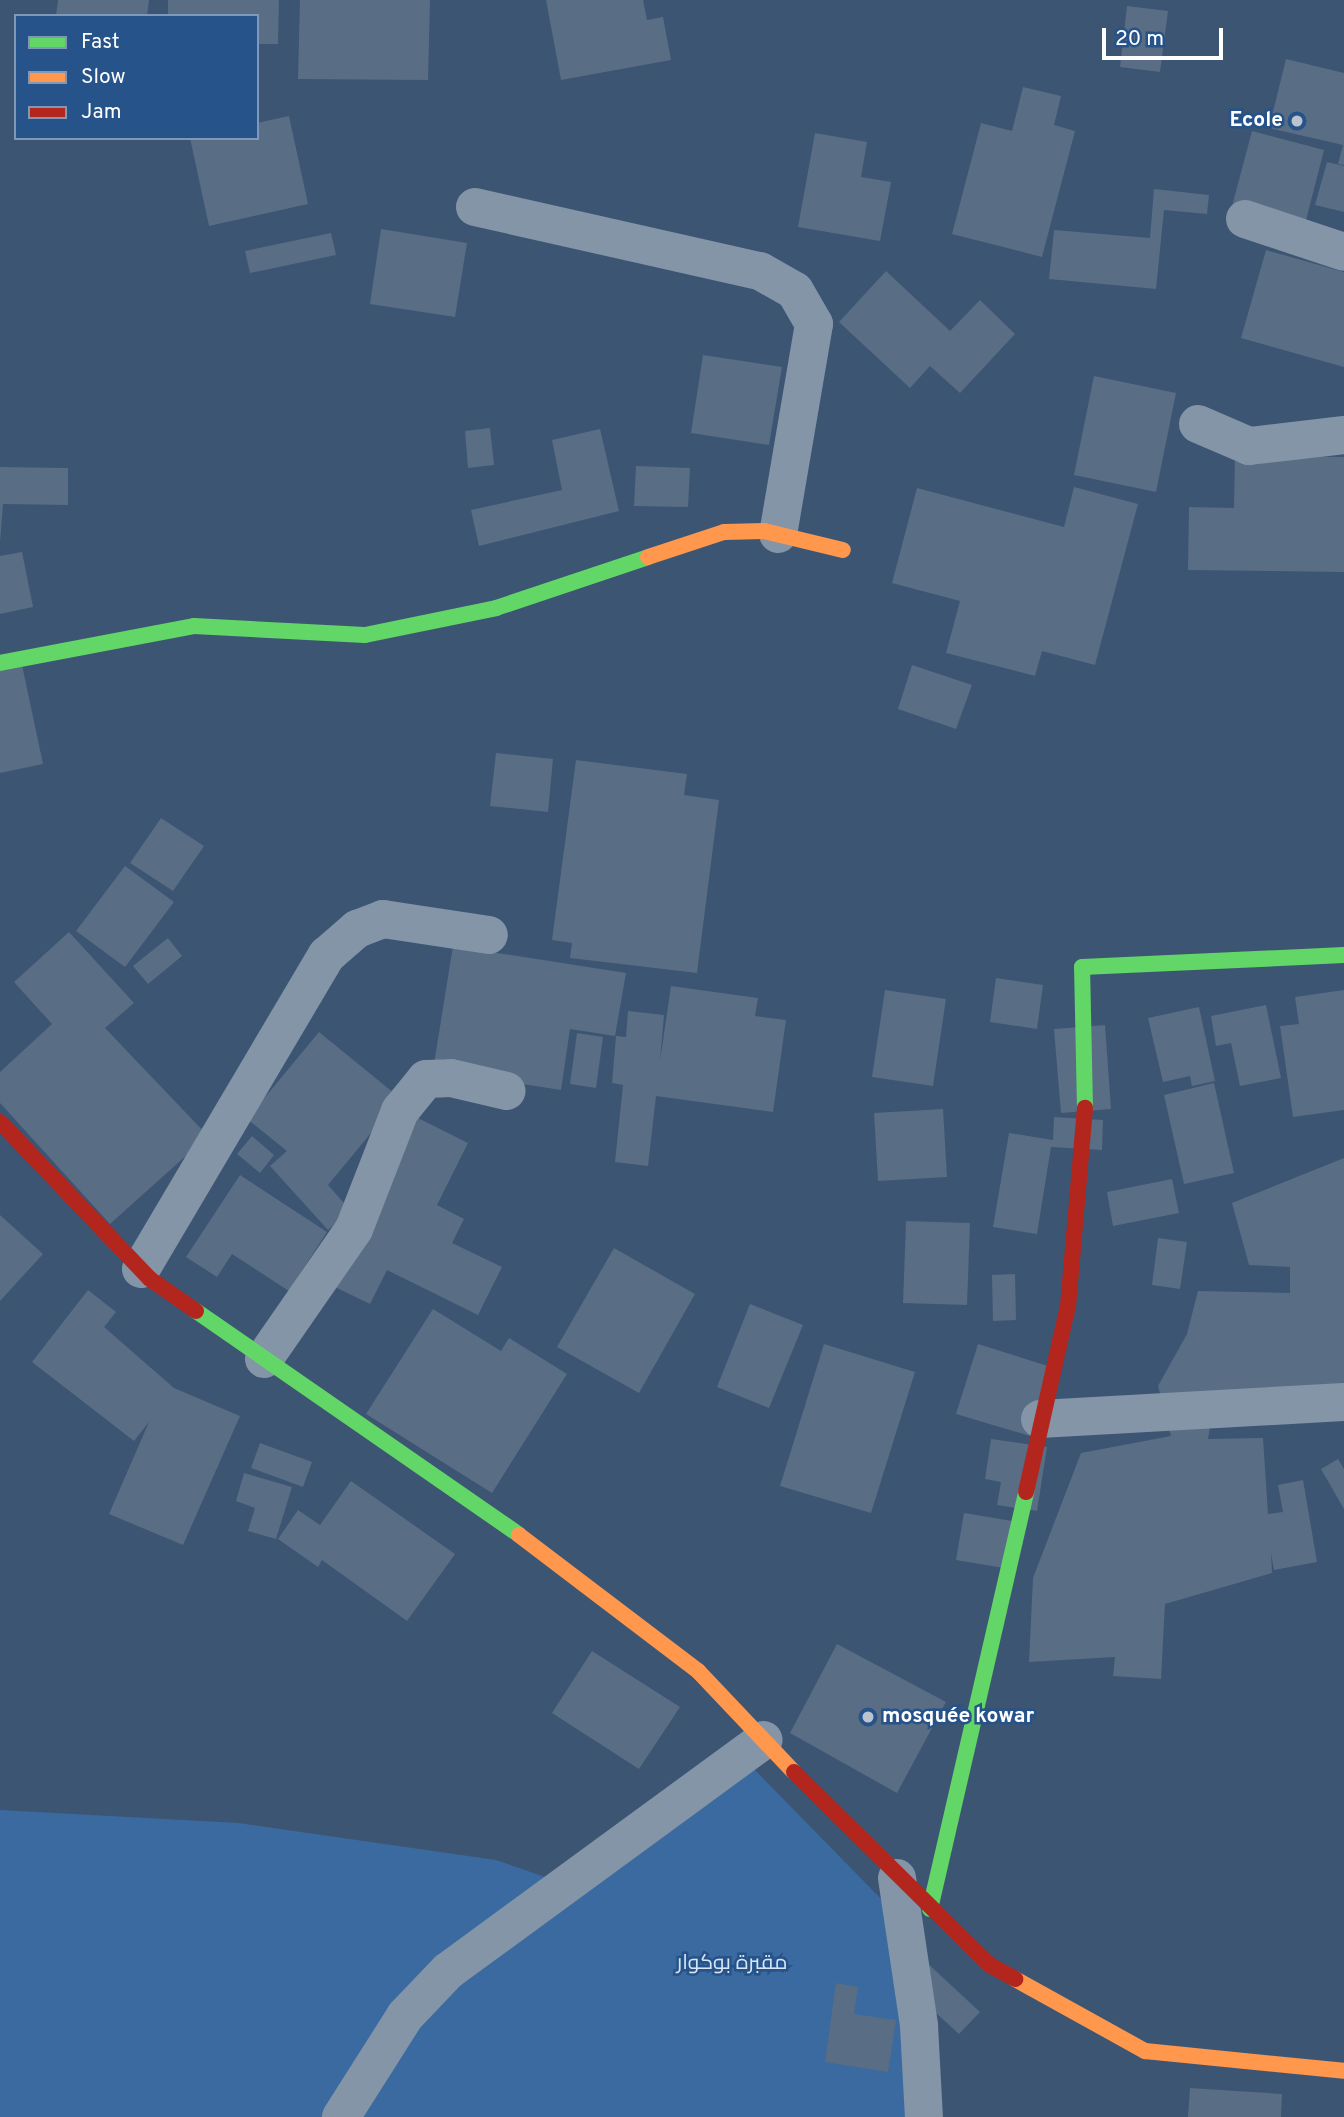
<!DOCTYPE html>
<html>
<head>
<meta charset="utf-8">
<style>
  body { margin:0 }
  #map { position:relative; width:1344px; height:2117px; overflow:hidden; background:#3c5573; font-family:Overpass,Cairo,sans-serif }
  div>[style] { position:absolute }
  .green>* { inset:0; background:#3a6a9f }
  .building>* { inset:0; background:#596d85 }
  .street>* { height:38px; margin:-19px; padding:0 19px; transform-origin:19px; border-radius:19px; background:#8395a7 }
  .fast>* { height:16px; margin:-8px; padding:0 8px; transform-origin:8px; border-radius:8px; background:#63d668 }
  .slow>* { height:16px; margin:-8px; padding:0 8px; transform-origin:8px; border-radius:8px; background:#ff974d }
  .jam>* { height:16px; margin:-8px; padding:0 8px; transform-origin:8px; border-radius:8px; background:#b3261e }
  .dots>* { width:19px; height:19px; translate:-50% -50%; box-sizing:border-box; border:4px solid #265389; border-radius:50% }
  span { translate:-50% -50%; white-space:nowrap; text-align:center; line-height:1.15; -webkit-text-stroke:5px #265389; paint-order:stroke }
  .poi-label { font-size:21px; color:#fff; font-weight:700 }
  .right { translate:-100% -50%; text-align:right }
  .left { translate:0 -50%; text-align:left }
  .park-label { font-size:21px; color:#d7e6f7 }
  .legend { position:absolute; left:14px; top:14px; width:245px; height:126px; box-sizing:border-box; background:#265389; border:2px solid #7d98b8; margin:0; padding:9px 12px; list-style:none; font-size:21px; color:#fff }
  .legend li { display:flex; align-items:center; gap:14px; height:35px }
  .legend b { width:35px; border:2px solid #7d98b8 }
  .scale { position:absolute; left:1102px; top:28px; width:121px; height:32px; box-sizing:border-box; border:4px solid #fff; border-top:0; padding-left:9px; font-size:21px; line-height:24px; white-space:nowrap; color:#fff; -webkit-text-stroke:5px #265389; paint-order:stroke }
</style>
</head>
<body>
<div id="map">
  <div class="green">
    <i style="clip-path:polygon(747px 1762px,890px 1908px,919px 2117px,0 2117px,0 1810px,238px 1823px,496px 1860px,580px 1889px)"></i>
  </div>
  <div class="building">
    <i style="clip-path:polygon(58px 0,149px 0,147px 16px,56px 16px)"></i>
    <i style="clip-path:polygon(168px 0,279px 0,278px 44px,257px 44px,257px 16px,168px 16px)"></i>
    <i style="clip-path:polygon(300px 0,430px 0,428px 80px,298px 79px)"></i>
    <i style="clip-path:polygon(546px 0,643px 0,647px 20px,663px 17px,671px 60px,561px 80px)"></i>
    <i style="clip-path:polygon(1127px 6px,1168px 11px,1160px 72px,1120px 67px)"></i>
    <i style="clip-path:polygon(1286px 59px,1344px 73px,1344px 165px,1338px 164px,1343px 145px,1269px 128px)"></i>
    <i style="clip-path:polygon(1023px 87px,1061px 96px,1054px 125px,1075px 131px,1042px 257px,952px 234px,981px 123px,1012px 131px)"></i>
    <i style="clip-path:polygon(289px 116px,308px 204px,209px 226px,190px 138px,257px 138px,257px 123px)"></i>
    <i style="clip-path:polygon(1252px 131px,1324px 150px,1304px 228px,1231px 210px)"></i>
    <i style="clip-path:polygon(815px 133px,867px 142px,861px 177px,891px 182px,880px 241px,798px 227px)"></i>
    <i style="clip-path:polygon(1327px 162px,1344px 166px,1344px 212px,1315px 205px)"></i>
    <i style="clip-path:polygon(1154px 189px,1209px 195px,1207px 214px,1164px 210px,1156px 289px,1049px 279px,1054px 230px,1150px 238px)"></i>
    <i style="clip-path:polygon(381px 229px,467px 243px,455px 317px,370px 304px)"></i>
    <i style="clip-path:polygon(331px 233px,336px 255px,250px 273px,245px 251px)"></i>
    <i style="clip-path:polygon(1266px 250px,1344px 272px,1344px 367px,1241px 338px)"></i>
    <i style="clip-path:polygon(886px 271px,950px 331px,980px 300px,1015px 334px,960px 393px,930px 366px,910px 388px,839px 322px)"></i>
    <i style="clip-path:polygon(703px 355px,782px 367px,769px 445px,691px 433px)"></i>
    <i style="clip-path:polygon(1094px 376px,1176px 393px,1156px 492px,1074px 475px)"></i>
    <i style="clip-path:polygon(490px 428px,494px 465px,468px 468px,465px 431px)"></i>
    <i style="clip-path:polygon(600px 429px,619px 511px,479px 546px,471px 510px,562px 490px,552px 440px)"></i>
    <i style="clip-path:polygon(1235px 455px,1344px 457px,1344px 572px,1188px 570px,1189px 507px,1234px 508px)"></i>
    <i style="clip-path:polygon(636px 466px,690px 468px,688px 507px,634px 506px)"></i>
    <i style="clip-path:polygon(0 467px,68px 468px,68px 505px,3px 504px,0 542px)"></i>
    <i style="clip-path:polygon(1074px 487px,1138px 504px,1095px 665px,1042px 651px,1035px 676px,946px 653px,960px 601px,892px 583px,917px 488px,1064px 527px)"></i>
    <i style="clip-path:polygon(22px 552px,33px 607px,0 614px,0 556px)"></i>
    <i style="clip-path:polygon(22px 665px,43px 764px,0 773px,0 670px)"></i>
    <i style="clip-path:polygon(912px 665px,972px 685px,956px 729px,898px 709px)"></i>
    <i style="clip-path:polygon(496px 753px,553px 759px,548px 812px,490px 806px)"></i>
    <i style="clip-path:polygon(576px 760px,687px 774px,684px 795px,719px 800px,697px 973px,570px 958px,572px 943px,552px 940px)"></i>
    <i style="clip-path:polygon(161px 818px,204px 846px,173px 891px,130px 863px)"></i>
    <i style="clip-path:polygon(125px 866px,174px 902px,125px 967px,76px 931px)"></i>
    <i style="clip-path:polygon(69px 932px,134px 1003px,105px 1028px,208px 1136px,110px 1224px,0 1103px,0 1072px,52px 1024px,14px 982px)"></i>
    <i style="clip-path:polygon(168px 938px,182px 956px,148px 984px,133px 966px)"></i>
    <i style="clip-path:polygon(453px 946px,626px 973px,615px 1036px,570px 1029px,561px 1090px,433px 1070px)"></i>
    <i style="clip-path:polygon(996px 978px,1043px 985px,1037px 1029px,990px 1022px)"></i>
    <i style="clip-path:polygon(671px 986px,758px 998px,755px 1016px,786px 1020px,773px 1112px,656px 1096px,648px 1166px,615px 1162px,623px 1085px,612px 1083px,616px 1036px,626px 1037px,628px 1011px,664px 1015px,660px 1061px)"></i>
    <i style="clip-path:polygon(885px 990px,946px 999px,933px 1086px,872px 1077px)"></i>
    <i style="clip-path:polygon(1344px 990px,1344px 1110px,1293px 1117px,1280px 1026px,1299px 1024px,1295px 997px)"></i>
    <i style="clip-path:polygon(1266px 1005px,1281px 1078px,1240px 1086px,1231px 1043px,1216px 1046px,1211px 1016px)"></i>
    <i style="clip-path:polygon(1199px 1007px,1215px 1081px,1192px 1086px,1190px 1076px,1163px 1082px,1148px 1018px)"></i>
    <i style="clip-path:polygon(1105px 1025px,1111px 1109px,1061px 1113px,1054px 1029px)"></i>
    <i style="clip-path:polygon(319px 1032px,400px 1098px,328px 1185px,350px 1210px,328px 1230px,270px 1166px,287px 1151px,247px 1119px)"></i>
    <i style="clip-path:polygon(577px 1033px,603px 1037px,596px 1088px,570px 1084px)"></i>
    <i style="clip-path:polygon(1214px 1083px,1234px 1173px,1184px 1184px,1164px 1095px)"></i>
    <i style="clip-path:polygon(943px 1109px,947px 1177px,878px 1181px,874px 1113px)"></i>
    <i style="clip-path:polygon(1054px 1117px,1103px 1120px,1102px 1150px,1051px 1147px,1037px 1234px,993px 1227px,1009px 1133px,1053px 1140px)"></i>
    <i style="clip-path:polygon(418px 1118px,468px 1143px,437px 1205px,464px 1219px,452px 1243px,502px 1267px,478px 1315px,387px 1270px,370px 1304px,333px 1286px)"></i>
    <i style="clip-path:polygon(252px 1136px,274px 1155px,260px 1173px,237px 1154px)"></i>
    <i style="clip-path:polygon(1344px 1158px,1344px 1416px,1212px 1416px,1208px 1439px,1263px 1438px,1268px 1514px,1283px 1512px,1278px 1485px,1303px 1480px,1317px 1562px,1274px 1570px,1271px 1553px,1272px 1573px,1165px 1604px,1161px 1679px,1113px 1676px,1115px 1657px,1029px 1662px,1033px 1578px,1081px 1453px,1171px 1436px,1158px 1386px,1187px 1334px,1198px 1291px,1290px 1293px,1290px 1267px,1249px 1265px,1232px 1203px)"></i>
    <i style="clip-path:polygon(240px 1175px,327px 1232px,289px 1291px,232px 1254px,217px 1277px,186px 1257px)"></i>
    <i style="clip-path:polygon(1172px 1179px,1179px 1213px,1113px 1226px,1107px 1192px)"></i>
    <i style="clip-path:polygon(0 1215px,43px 1254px,0 1301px)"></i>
    <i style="clip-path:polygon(906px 1221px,970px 1223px,967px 1305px,903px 1303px)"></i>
    <i style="clip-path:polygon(1158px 1238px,1187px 1242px,1180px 1289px,1152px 1285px)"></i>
    <i style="clip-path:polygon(614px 1248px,695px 1294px,639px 1393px,557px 1347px)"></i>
    <i style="clip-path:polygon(1015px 1274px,1016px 1320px,993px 1321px,992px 1275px)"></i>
    <i style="clip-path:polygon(88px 1290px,116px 1312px,104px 1327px,174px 1388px,240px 1416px,183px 1545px,109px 1514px,149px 1422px,134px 1441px,32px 1362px)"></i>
    <i style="clip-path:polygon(750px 1304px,803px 1325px,769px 1408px,717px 1387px)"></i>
    <i style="clip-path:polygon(433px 1309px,501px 1351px,509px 1338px,567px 1374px,492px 1493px,366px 1414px)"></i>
    <i style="clip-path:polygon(824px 1344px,915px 1372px,871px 1513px,780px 1486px)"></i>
    <i style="clip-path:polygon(978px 1344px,1051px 1367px,1030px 1436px,956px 1414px)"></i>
    <i style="clip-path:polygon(991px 1439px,1047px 1447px,1037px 1511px,997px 1505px,1001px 1482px,985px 1479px)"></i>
    <i style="clip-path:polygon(260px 1443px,312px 1462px,303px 1487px,251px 1468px)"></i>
    <i style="clip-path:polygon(1338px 1459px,1344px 1469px,1344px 1509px,1321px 1469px)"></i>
    <i style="clip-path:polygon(244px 1473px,292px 1487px,276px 1539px,248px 1531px,255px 1508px,236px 1501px)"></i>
    <i style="clip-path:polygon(351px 1481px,455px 1554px,407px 1621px,322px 1560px,318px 1567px,278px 1539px,298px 1510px,320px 1525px)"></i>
    <i style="clip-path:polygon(964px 1513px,1018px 1522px,1010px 1569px,956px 1560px)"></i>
    <i style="clip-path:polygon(837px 1644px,946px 1702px,897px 1793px,790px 1733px)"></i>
    <i style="clip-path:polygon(592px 1651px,680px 1707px,639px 1769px,552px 1713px)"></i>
    <i style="clip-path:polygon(924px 1960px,980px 2012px,959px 2034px,903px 1983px)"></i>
    <i style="clip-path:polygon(836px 1983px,858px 1987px,854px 2014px,896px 2020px,888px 2072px,825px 2062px)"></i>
    <i style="clip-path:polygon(1190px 2088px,1282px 2094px,1281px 2117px,1188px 2117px)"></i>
  </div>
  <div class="street">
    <i style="left:475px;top:207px;width:292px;rotate:12.7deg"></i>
    <i style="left:760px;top:271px;width:40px;rotate:29.7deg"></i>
    <i style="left:795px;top:291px;width:38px;rotate:60deg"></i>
    <i style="left:814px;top:324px;width:213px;rotate:99.7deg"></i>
    <i style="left:1245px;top:219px;width:104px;rotate:18.4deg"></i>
    <i style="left:1198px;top:424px;width:56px;rotate:23.3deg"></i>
    <i style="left:1249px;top:446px;width:96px;rotate:-6.6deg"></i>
    <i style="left:141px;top:1269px;width:365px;rotate:-59.4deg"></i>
    <i style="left:327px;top:955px;width:40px;rotate:-41deg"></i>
    <i style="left:357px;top:929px;width:28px;rotate:-21deg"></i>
    <i style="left:383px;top:919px;width:107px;rotate:8.6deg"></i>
    <i style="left:264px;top:1359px;width:158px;rotate:-55.3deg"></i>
    <i style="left:354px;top:1229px;width:127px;rotate:-68.7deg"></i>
    <i style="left:400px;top:1111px;width:41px;rotate:-50.9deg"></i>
    <i style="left:426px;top:1079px;width:25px;rotate:-2deg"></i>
    <i style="left:451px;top:1078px;width:57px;rotate:13.1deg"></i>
    <i style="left:1040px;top:1419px;width:304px;rotate:-3.2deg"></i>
    <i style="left:897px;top:1878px;width:150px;rotate:81.5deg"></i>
    <i style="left:919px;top:2026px;width:91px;rotate:86.9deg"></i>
    <i style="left:341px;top:2117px;width:120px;rotate:-57.6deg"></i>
    <i style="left:405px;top:2016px;width:62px;rotate:-46.3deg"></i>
    <i style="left:448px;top:1971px;width:391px;rotate:-36.2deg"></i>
  </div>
  <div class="fast">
    <i style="left:0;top:663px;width:197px;rotate:-10.8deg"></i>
    <i style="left:194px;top:626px;width:171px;rotate:3deg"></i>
    <i style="left:365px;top:635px;width:134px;rotate:-11.6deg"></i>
    <i style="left:496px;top:608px;width:160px;rotate:-18.5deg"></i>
    <i style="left:1085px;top:1108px;width:141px;rotate:-91.2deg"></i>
    <i style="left:1082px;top:967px;width:262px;rotate:-2.6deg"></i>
    <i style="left:196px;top:1311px;width:393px;rotate:34.7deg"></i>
    <i style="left:930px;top:1909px;width:428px;rotate:-77deg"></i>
  </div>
  <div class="slow">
    <i style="left:648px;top:557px;width:80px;rotate:-18.2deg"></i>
    <i style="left:724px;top:532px;width:40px;rotate:-1.4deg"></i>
    <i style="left:764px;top:531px;width:81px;rotate:13.5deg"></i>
    <i style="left:519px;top:1535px;width:225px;rotate:37.2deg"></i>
    <i style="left:698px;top:1671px;width:139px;rotate:46.5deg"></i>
    <i style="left:1015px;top:1979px;width:149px;rotate:29deg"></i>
    <i style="left:1145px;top:2051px;width:200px;rotate:5.7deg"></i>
  </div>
  <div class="jam">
    <i style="left:0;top:1122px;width:217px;rotate:46.3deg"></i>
    <i style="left:150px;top:1279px;width:56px;rotate:34.8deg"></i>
    <i style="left:1026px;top:1492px;width:191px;rotate:-77.3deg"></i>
    <i style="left:1068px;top:1306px;width:199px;rotate:-85.1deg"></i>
    <i style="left:794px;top:1772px;width:275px;rotate:44.6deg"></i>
    <i style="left:990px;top:1965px;width:29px;rotate:29deg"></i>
  </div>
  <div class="dots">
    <i style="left:1297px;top:121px;background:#bbc4ce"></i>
    <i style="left:868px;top:1717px;background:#bbc4ce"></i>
  </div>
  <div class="poi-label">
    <span class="right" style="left:1283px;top:121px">Ecole</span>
    <span class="left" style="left:882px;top:1717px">mosquée kowar</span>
  </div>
  <div class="park-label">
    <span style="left:732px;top:1964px">مقبرة بوكوار</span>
  </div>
  <ul class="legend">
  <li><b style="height:9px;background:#63d668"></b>Fast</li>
  <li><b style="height:9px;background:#ff974d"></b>Slow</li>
  <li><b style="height:9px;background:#b3261e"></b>Jam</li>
  </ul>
  <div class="scale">20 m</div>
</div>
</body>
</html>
